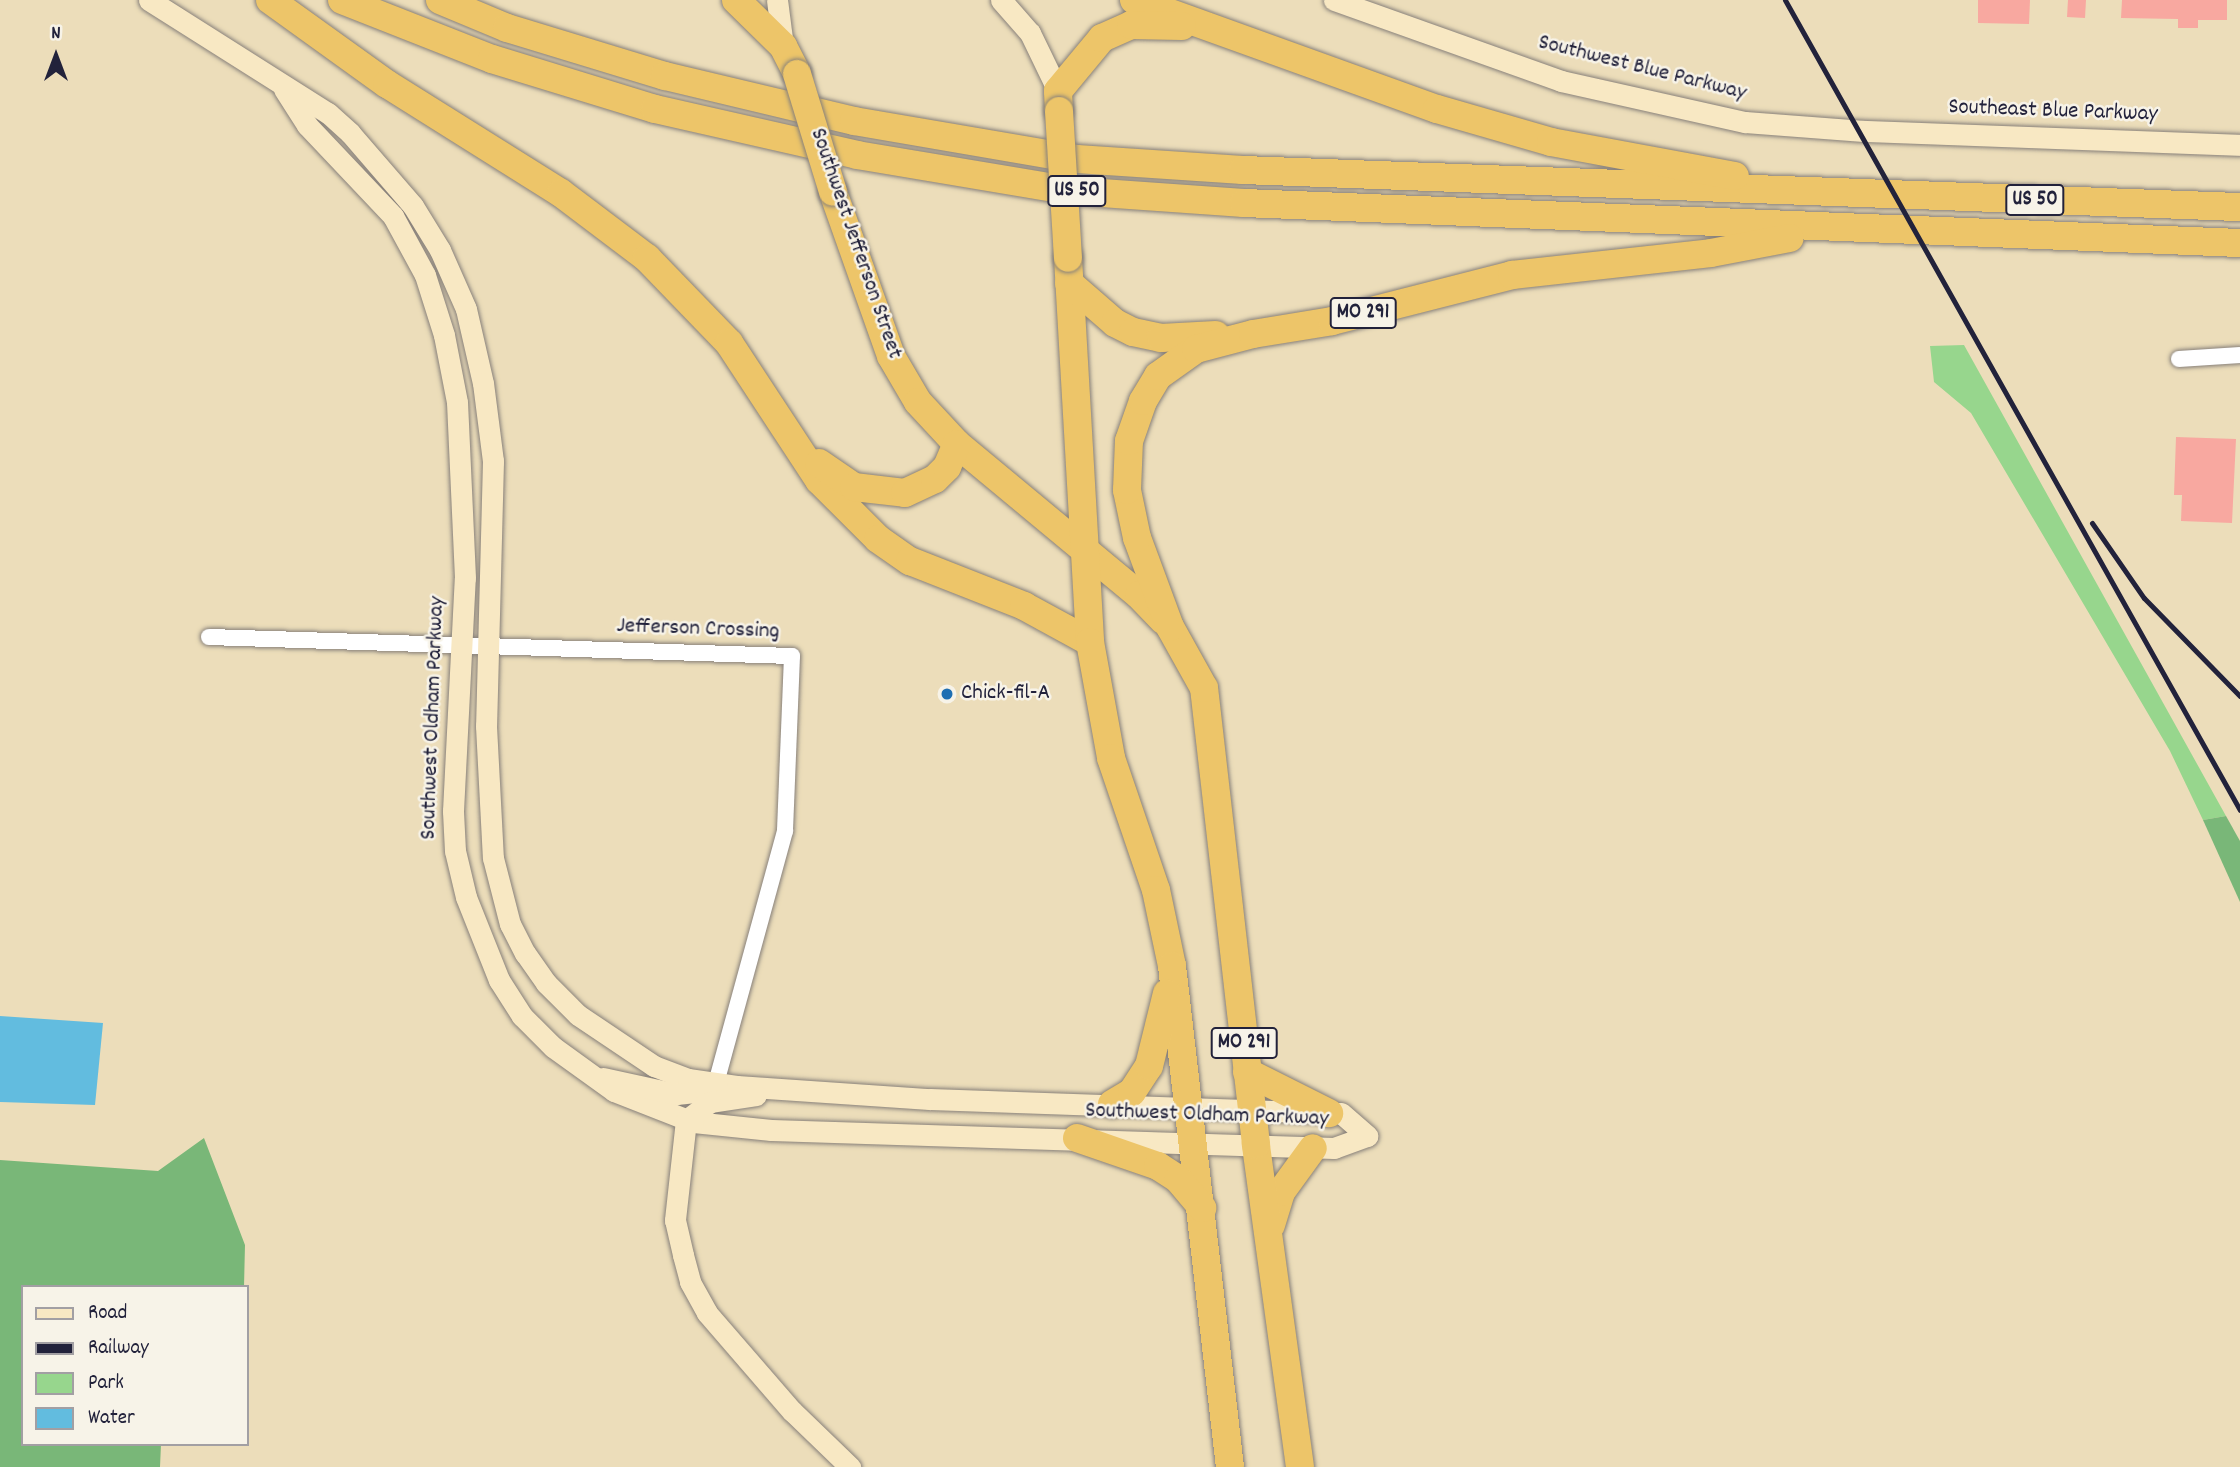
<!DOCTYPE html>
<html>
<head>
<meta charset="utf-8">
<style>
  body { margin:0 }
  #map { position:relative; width:2240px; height:1467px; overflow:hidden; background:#ecddba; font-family:Dekko,sans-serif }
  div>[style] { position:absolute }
  .green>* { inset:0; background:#97d68d }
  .forest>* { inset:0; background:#79b778 }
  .water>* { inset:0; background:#62bcdf }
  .building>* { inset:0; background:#f8a8a0 }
  .roads { filter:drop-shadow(0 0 2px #87807a) drop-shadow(0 0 2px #87807a) }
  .street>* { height:16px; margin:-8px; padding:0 8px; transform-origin:8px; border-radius:8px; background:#fff }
  .secondary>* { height:21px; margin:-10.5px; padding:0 10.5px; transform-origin:10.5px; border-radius:10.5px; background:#f8e8c3 }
  .highway>* { height:28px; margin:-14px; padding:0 14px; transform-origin:14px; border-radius:14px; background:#edc569 }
  .rail>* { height:5px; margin:-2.5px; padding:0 2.5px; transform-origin:2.5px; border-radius:2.5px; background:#22223b }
  .bridges { filter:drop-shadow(0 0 2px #87807a) drop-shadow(0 0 2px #87807a) }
  .highway-bridge>* { height:28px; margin:-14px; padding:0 14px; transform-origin:14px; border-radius:14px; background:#edc569 }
  .dots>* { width:19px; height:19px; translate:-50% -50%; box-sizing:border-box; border:4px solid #f7f3e8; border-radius:50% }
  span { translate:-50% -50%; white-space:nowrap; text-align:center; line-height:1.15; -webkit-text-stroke:5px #f7f3e8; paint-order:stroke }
  .shield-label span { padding:2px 5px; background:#f7f3e8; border:2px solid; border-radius:5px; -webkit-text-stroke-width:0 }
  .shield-label { font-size:21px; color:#22223b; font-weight:700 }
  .street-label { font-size:23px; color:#22223b }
  .poi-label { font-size:23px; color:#22223b }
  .left { translate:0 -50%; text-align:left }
  .legend { position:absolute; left:21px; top:1285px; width:228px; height:161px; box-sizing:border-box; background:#f7f3e8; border:2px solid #a29fa3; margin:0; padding:9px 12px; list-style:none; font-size:21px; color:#22223b }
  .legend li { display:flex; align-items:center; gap:14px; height:35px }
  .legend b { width:35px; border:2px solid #a29fa3 }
  .north { position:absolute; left:21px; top:21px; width:70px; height:70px; -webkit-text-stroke:5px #f7f3e8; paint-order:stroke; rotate:0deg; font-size:19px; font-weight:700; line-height:28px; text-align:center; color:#22223b }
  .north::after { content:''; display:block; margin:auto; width:24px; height:32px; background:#22223b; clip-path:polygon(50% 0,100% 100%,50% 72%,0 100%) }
</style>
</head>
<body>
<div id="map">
  <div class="green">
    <i style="clip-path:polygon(1964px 345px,2226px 816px,2203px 820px,2170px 751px,1971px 413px,1934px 382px,1930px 346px)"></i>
  </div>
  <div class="forest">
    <i style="clip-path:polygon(2226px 816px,2240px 841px,2240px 902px,2203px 820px)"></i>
    <i style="clip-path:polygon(204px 1138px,245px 1245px,244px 1287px,23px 1287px,23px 1444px,161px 1444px,160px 1467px,0 1467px,0 1160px,158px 1171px)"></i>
  </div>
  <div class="water">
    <i style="clip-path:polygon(0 1016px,103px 1023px,95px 1105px,0 1102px)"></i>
  </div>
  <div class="building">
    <i style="clip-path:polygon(1978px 0,2030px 0,2029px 24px,1978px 23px)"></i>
    <i style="clip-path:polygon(2068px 0,2086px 0,2085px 18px,2067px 17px)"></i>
    <i style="clip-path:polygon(2122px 0,2227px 0,2227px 20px,2198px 20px,2198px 28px,2178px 28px,2178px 19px,2121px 18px)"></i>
    <i style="clip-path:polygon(2176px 437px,2236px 439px,2232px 523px,2181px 521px,2182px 495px,2174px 495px)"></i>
  </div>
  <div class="roads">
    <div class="street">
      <i style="left:2179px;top:359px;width:61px;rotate:-3.8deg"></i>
      <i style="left:209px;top:637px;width:583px;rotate:1.87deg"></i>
      <i style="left:792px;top:656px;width:175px;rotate:92.3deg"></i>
      <i style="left:785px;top:831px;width:261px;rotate:105.3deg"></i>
    </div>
    <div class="secondary">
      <i style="left:149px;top:0;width:212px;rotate:32.3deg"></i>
      <i style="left:328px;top:113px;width:30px;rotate:42deg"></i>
      <i style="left:350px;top:133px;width:96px;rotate:49.2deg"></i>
      <i style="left:413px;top:206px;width:52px;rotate:58.5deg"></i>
      <i style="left:440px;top:250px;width:64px;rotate:66.2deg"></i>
      <i style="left:466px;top:309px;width:76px;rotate:77.1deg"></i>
      <i style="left:483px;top:383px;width:79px;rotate:82.7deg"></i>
      <i style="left:493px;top:461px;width:265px;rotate:91.5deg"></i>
      <i style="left:486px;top:726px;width:132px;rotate:87deg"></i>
      <i style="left:493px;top:858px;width:68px;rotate:75.6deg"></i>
      <i style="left:510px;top:924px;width:33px;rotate:63deg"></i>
      <i style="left:525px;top:953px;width:37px;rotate:55deg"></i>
      <i style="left:546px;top:983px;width:45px;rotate:45deg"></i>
      <i style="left:578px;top:1015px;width:92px;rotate:33.9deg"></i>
      <i style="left:654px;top:1066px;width:36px;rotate:21deg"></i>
      <i style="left:688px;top:1079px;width:49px;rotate:8.1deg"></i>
      <i style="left:737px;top:1086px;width:193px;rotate:3.9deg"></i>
      <i style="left:930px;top:1099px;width:411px;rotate:2deg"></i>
      <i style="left:1341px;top:1113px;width:35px;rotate:41deg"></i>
      <i style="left:1367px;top:1136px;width:35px;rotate:160deg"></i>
      <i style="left:1334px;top:1148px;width:563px;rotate:-178.17deg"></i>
      <i style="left:771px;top:1130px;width:78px;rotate:-174.1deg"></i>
      <i style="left:693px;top:1122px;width:85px;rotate:-158.6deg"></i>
      <i style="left:614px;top:1091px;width:75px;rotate:-144.2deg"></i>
      <i style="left:553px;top:1047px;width:44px;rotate:-135deg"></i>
      <i style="left:522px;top:1016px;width:43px;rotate:-122.6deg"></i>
      <i style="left:499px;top:980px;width:89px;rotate:-111.7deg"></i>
      <i style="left:466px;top:897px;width:47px;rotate:-103.4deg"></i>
      <i style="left:455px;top:851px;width:40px;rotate:-92.9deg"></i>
      <i style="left:453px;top:811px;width:233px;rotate:-87.1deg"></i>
      <i style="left:465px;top:578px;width:176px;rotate:-92.6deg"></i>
      <i style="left:457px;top:402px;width:68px;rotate:-101deg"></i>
      <i style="left:444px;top:335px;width:63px;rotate:-107.6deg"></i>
      <i style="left:425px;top:275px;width:67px;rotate:-118.5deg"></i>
      <i style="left:393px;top:216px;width:125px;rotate:-133.4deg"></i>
      <i style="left:307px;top:125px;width:43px;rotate:-122.6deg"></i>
      <i style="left:777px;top:0;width:46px;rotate:82.6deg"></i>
      <i style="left:1001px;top:0;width:44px;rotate:48.7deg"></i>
      <i style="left:1030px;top:33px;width:64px;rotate:64.2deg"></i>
      <i style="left:1334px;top:0;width:241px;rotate:19.6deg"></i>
      <i style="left:1561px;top:81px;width:189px;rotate:12.6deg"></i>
      <i style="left:1745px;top:122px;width:119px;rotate:4.3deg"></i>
      <i style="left:1864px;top:131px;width:376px;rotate:2.1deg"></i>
      <i style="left:603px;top:1078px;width:75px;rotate:12.4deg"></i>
      <i style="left:676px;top:1094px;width:29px;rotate:-6deg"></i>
      <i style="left:705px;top:1091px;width:11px;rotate:-34deg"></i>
      <i style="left:756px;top:1095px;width:47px;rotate:171.3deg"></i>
      <i style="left:710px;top:1102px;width:30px;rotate:143deg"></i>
      <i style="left:686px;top:1120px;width:101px;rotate:96.3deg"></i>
      <i style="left:675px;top:1220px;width:36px;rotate:77deg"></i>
      <i style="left:683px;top:1255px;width:28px;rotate:75deg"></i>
      <i style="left:690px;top:1282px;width:35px;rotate:61deg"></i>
      <i style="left:707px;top:1313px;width:130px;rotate:49.1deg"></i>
      <i style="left:792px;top:1411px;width:81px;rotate:44deg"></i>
    </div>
    <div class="highway">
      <i style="left:270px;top:0;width:144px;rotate:35.7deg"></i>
      <i style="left:387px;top:84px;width:205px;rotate:32.1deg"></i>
      <i style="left:561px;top:193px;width:108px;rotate:37.1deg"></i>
      <i style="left:647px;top:258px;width:118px;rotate:46deg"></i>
      <i style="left:729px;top:343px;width:164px;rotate:56.7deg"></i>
      <i style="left:819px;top:480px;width:83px;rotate:45deg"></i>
      <i style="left:878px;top:539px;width:39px;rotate:35deg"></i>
      <i style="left:910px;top:561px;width:123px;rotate:21.5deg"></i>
      <i style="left:1024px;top:606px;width:75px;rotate:28.6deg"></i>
      <i style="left:342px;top:0;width:161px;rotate:21.5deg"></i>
      <i style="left:492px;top:59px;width:170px;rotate:17.1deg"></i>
      <i style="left:655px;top:109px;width:207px;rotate:12.8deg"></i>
      <i style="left:857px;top:155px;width:219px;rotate:9.5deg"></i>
      <i style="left:1073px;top:191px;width:171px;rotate:4deg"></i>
      <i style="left:1244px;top:203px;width:997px;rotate:2.3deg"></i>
      <i style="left:440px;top:0;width:73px;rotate:22.7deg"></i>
      <i style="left:507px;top:28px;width:165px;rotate:16.9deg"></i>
      <i style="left:665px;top:76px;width:194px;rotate:13.4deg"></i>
      <i style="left:854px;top:121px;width:226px;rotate:9.7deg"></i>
      <i style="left:1077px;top:159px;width:166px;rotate:3.8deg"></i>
      <i style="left:1243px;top:170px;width:998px;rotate:2.13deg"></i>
      <i style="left:736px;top:0;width:66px;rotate:44.4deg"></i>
      <i style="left:783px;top:46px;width:31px;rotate:63deg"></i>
      <i style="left:1134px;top:0;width:322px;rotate:19.8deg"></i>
      <i style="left:1437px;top:109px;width:119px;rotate:16.1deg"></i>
      <i style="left:1551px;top:142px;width:187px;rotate:10.5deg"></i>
      <i style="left:1059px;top:111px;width:20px;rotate:-93deg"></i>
      <i style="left:1058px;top:91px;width:69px;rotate:-50.3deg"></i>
      <i style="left:1102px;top:38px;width:32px;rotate:-24deg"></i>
      <i style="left:1131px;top:25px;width:51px;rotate:1.1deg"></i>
      <i style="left:833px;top:192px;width:174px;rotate:70.5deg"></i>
      <i style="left:891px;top:356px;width:53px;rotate:59.6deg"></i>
      <i style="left:918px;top:402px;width:57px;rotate:47.1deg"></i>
      <i style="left:957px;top:444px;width:236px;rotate:39.7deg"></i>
      <i style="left:1139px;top:595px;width:35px;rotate:46deg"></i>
      <i style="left:1068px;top:258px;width:385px;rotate:86.7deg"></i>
      <i style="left:1090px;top:642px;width:118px;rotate:79.7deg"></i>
      <i style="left:1111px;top:758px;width:139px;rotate:71.2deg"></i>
      <i style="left:1156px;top:890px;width:78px;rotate:78.1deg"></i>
      <i style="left:1172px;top:966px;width:504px;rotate:83.4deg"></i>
      <i style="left:1069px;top:283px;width:61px;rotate:41deg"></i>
      <i style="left:1115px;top:323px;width:20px;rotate:27deg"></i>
      <i style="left:1133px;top:332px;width:29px;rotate:12deg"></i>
      <i style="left:1161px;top:338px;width:55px;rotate:-3.1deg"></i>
      <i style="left:819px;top:463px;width:42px;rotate:34.4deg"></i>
      <i style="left:854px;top:487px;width:51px;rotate:6.7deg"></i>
      <i style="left:905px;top:493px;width:33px;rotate:-25deg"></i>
      <i style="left:935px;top:479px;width:17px;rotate:-45deg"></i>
      <i style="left:947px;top:467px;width:25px;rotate:-67deg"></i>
      <i style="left:1247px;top:1072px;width:92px;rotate:26.6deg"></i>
      <i style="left:1112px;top:1104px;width:23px;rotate:-31deg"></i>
      <i style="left:1132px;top:1092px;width:31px;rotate:-57deg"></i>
      <i style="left:1149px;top:1066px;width:75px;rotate:-76.1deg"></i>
      <i style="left:1077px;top:1138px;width:86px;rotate:19.1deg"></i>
      <i style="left:1158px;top:1166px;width:24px;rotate:33deg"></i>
      <i style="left:1178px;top:1179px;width:38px;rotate:50deg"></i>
      <i style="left:1271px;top:1225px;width:34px;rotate:-73deg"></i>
      <i style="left:1281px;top:1192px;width:54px;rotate:-54deg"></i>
      <i style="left:1300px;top:1467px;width:326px;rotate:-97.8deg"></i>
      <i style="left:1256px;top:1144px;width:459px;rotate:-96.5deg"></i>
      <i style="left:1204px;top:688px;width:70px;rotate:-119.1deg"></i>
      <i style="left:1170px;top:627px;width:95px;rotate:-110.3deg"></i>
      <i style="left:1137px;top:538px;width:49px;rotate:-101.8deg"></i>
      <i style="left:1127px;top:490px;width:49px;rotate:-87.7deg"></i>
      <i style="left:1129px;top:441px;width:42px;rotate:-70.7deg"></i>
      <i style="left:1143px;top:401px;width:29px;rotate:-59deg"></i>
      <i style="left:1158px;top:376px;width:47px;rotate:-35.4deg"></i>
      <i style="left:1196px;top:349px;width:59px;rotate:-14.7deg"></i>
      <i style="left:1253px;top:334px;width:80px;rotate:-9.3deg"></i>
      <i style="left:1332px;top:321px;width:186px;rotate:-14.3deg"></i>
      <i style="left:1512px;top:275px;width:200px;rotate:-6.3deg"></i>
      <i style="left:1711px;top:253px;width:80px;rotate:-10.8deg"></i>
    </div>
  </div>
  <div class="rail">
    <i style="left:1785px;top:0;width:929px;rotate:60.68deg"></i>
    <i style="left:2092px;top:523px;width:91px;rotate:55.3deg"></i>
    <i style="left:2144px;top:598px;width:137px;rotate:45.6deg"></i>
  </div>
  <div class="bridges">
    <div class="highway-bridge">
      <i style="left:797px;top:74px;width:123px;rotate:73deg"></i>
      <i style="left:1059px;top:111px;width:147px;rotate:86.5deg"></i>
    </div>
  </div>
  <div class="dots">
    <i style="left:947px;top:694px;background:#1f6fb2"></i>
  </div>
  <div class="shield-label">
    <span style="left:1077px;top:191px">US 50</span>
    <span style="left:2035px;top:200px">US 50</span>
    <span style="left:1363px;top:313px">MO 291</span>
    <span style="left:1244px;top:1043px">MO 291</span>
  </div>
  <div class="street-label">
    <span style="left:1642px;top:69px;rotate:14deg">Southwest Blue Parkway</span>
    <span style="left:2053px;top:112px;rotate:2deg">Southeast Blue Parkway</span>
    <span style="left:855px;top:244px;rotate:71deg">Southwest Jefferson Street</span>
    <span style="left:698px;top:630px;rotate:2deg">Jefferson Crossing</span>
    <span style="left:434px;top:718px;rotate:-88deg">Southwest Oldham Parkway</span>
    <span style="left:1207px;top:1116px;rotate:2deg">Southwest Oldham Parkway</span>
  </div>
  <div class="poi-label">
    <span class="left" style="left:961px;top:694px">Chick-fil-A</span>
  </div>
  <ul class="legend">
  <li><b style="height:9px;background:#f8e8c3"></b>Road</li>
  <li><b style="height:9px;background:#22223b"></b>Railway</li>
  <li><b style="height:19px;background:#97d68d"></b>Park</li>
  <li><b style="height:19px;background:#62bcdf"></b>Water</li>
  </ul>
  <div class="north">N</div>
</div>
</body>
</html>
